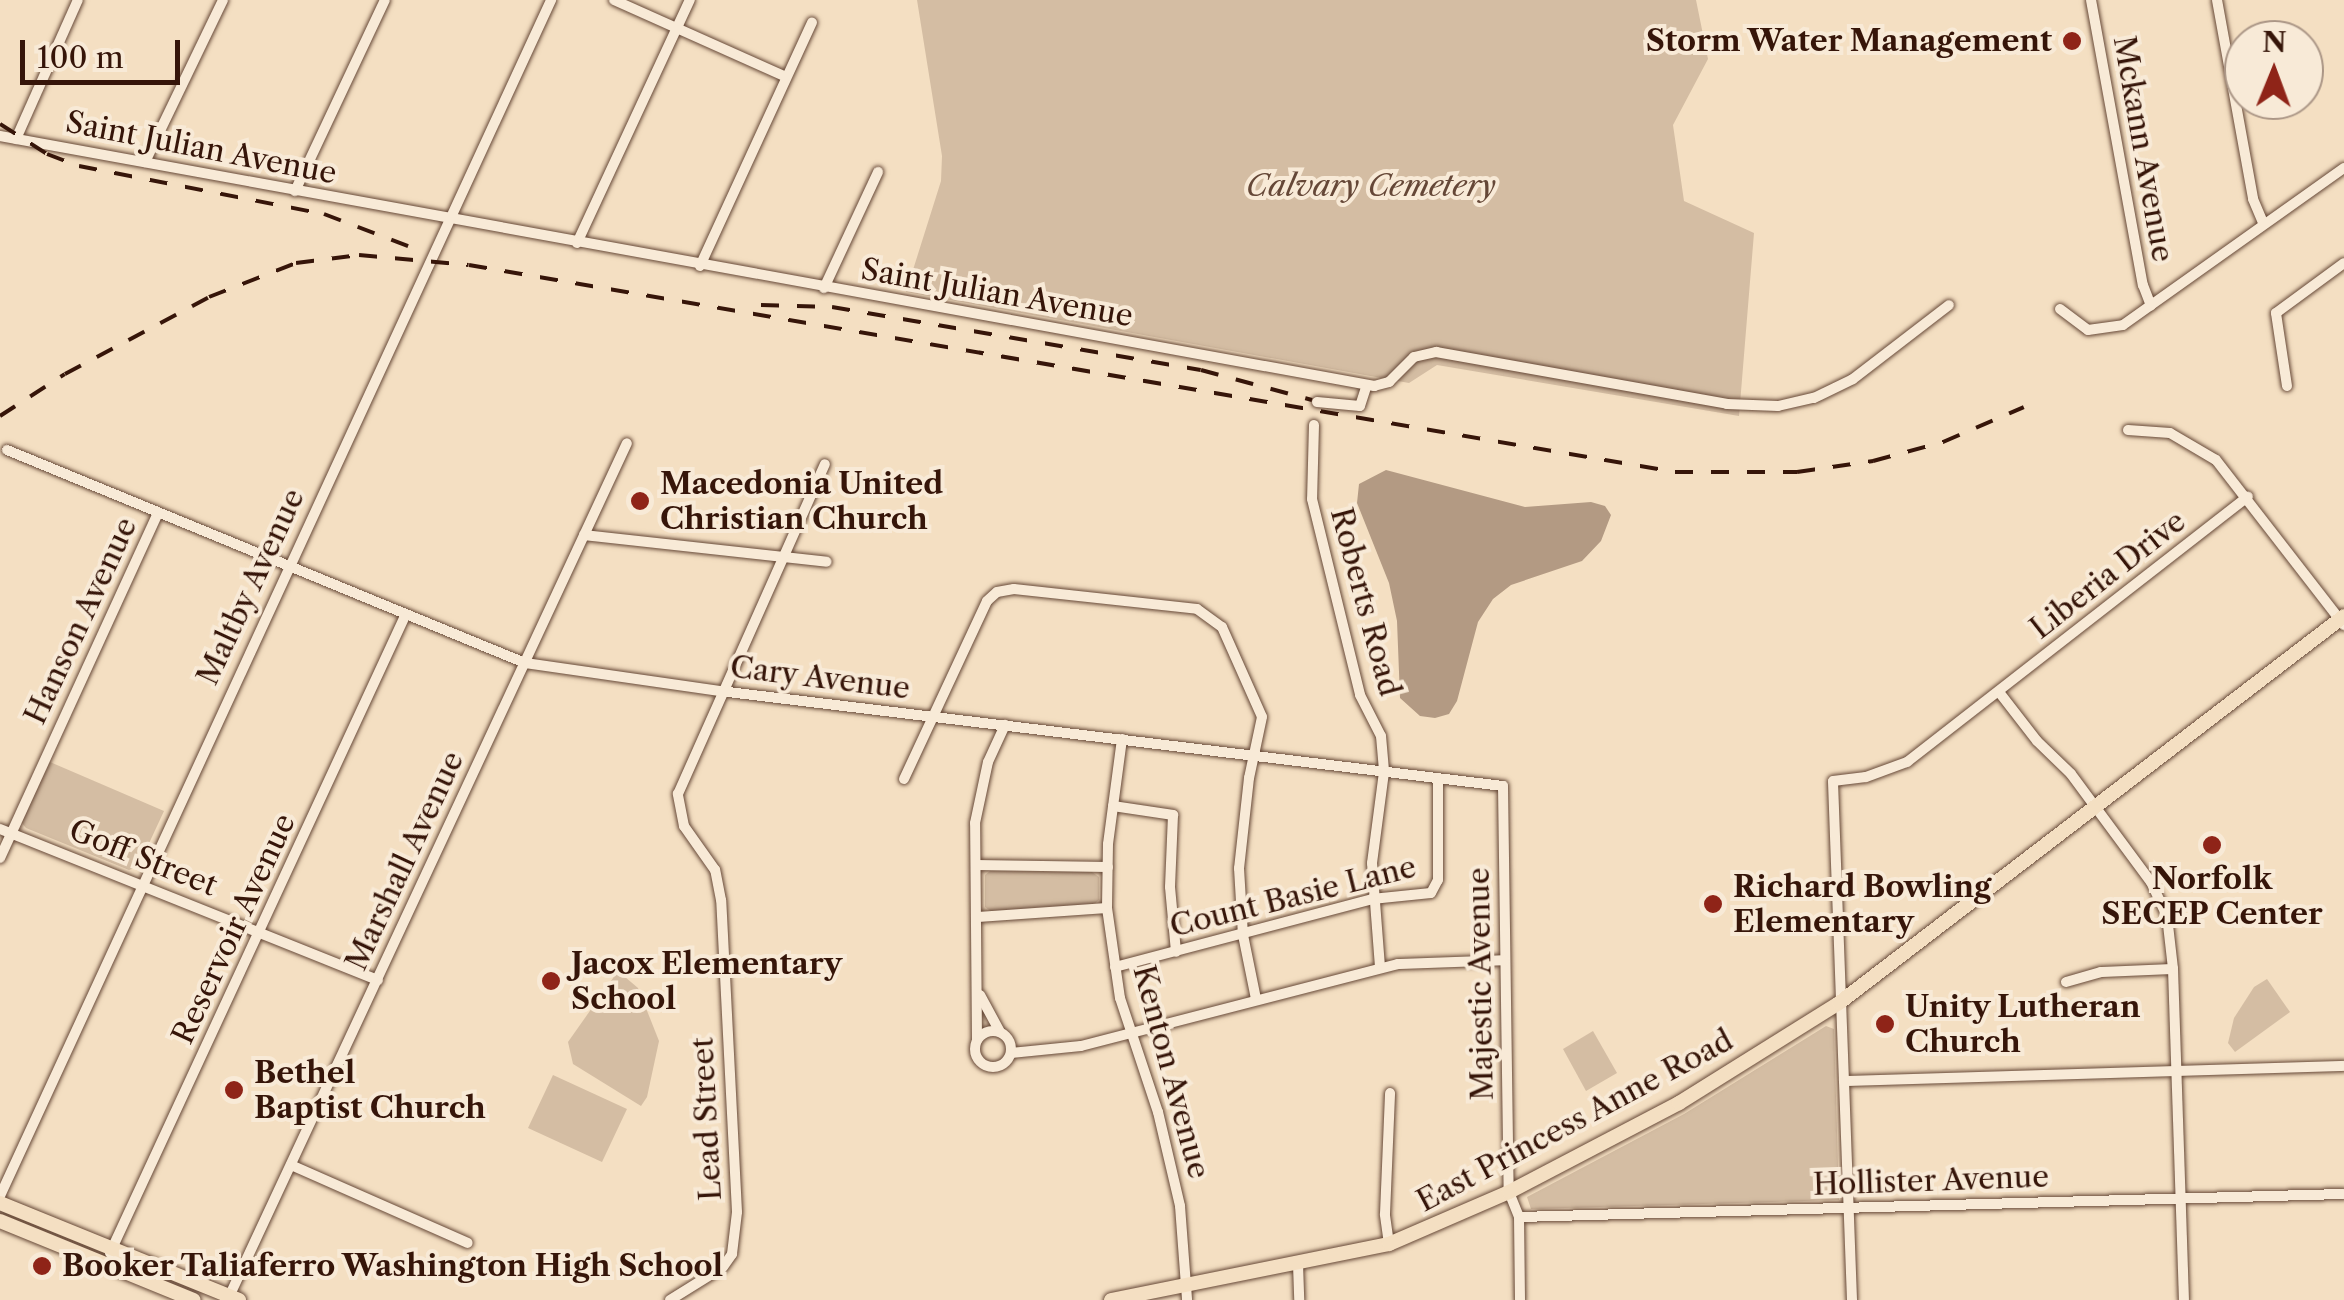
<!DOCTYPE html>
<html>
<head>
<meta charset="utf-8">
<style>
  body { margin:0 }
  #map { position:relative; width:2344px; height:1300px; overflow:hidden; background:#f4dfc2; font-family:"Libre Caslon Text",serif }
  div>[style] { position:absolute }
  .green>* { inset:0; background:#d4bda3 }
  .water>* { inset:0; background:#b39a83 }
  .roads { filter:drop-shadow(0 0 2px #664837) drop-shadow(0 0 2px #664837) }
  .minor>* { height:10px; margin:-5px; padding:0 5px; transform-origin:5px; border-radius:5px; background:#f8ead7 }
  .minor>.ring { margin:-5px; padding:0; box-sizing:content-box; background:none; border:10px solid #f8ead7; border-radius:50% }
  .major>* { height:14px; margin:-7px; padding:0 7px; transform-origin:7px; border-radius:7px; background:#f4dfc2 }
  .rail>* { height:4px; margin-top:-2px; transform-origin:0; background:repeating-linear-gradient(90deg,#361509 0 18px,transparent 0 36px) }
  .dots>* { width:28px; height:28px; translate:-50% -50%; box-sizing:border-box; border:5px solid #f8ead7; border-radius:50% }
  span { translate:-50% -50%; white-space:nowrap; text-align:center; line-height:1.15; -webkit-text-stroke:8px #f8ead7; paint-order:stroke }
  .poi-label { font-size:30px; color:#361509; font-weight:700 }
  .right { translate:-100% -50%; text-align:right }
  .left { translate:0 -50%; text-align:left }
  .street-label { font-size:30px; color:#361509 }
  .park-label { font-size:30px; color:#654737; font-style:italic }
  .north { position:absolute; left:2224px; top:20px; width:100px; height:100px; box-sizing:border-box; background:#f8ead7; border:2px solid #aa9585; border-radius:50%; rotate:1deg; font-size:28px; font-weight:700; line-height:40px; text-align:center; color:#361509 }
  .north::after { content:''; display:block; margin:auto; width:35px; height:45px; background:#8f2418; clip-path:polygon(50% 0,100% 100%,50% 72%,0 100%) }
  .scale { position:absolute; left:20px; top:40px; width:160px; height:45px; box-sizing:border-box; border:5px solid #361509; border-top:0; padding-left:12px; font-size:30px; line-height:35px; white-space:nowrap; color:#361509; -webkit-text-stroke:8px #f8ead7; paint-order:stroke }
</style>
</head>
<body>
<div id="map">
  <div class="green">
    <i style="clip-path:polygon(917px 0,1696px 0,1708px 59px,1673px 125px,1684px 201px,1754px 233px,1739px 416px,1437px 365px,1409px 383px,906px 292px,941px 181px,942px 156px)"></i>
    <i style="clip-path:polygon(50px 762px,164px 811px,138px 867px,129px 870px,26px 828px,21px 822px)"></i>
    <i style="clip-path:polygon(990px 871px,1092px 872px,1099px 877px,1099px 900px,1092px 906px,992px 912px,985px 907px,985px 875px)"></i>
    <i style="clip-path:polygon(618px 971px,638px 988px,659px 1041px,647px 1097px,641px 1106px,573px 1064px,568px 1042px)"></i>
    <i style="clip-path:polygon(2267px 979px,2290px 1012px,2235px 1052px,2228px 1043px,2234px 1018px,2254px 987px)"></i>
    <i style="clip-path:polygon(1826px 1026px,1834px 1029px,1839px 1200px,1531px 1209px,1527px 1197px,1684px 1114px)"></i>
    <i style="clip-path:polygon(1593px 1031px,1617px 1073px,1586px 1091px,1563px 1049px)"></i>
    <i style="clip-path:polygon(553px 1075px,627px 1109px,602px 1162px,528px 1128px)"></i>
  </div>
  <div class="water">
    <i style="clip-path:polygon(1386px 470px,1525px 507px,1591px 502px,1605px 506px,1611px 515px,1601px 541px,1582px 561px,1511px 585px,1493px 599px,1478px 622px,1457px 701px,1449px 714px,1435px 718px,1420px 716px,1400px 698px,1397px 621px,1389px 583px,1357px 503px,1359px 484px)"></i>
  </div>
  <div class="roads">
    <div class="minor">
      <i style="left:614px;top:0;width:188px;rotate:24.1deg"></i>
      <i style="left:2091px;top:0;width:290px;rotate:79.7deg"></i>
      <i style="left:2143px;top:285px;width:22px;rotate:69deg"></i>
      <i style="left:2217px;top:0;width:202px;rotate:79.7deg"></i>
      <i style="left:2253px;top:199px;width:26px;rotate:67deg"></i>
      <i style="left:0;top:136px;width:1397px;rotate:10.31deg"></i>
      <i style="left:1374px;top:386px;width:16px;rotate:-15deg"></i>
      <i style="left:1389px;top:382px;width:35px;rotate:-45deg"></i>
      <i style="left:1414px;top:357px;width:23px;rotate:-13deg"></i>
      <i style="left:1436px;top:352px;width:296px;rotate:10.1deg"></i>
      <i style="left:1727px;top:404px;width:51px;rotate:2.2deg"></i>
      <i style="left:1778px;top:406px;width:37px;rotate:-13deg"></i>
      <i style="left:1814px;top:398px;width:43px;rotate:-26deg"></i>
      <i style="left:1853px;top:379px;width:121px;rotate:-37.6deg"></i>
      <i style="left:16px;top:139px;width:152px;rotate:-66deg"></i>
      <i style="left:145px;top:162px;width:180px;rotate:-64.3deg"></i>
      <i style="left:295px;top:191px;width:211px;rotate:-64.8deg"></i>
      <i style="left:577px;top:243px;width:268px;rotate:-65.1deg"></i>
      <i style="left:700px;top:266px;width:268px;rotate:-65.3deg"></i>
      <i style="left:824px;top:288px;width:128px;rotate:-65deg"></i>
      <i style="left:2060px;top:309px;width:35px;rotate:37deg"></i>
      <i style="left:2088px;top:330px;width:35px;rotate:-8deg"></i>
      <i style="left:2123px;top:325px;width:271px;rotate:-35.4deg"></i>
      <i style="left:2287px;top:386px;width:74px;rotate:-98.6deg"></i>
      <i style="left:2276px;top:313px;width:84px;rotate:-36.3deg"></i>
      <i style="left:1317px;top:402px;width:43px;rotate:5.3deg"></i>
      <i style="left:1360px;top:406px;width:22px;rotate:-72deg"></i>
      <i style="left:1314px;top:425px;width:74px;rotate:91.5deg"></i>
      <i style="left:1312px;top:499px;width:202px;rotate:76.2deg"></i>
      <i style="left:1360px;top:695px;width:46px;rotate:62.9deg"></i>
      <i style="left:1381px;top:736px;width:36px;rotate:85deg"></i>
      <i style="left:1384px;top:772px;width:92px;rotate:97.5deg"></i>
      <i style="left:1372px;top:863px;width:104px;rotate:85.6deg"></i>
      <i style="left:2128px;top:430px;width:42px;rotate:4.1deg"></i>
      <i style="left:2170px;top:433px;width:53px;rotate:30.4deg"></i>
      <i style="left:2216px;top:460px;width:209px;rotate:52.2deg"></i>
      <i style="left:7px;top:450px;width:560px;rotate:22.35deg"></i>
      <i style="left:525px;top:663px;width:197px;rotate:8.2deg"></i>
      <i style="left:720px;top:691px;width:789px;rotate:6.92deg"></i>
      <i style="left:1503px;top:786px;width:406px;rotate:89.2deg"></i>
      <i style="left:1509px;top:1192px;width:27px;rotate:68deg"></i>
      <i style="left:1519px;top:1217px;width:83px;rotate:89.3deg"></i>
      <i style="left:584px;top:535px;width:244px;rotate:6.3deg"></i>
      <i style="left:1999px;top:692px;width:62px;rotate:52.2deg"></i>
      <i style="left:2037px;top:741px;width:47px;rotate:44.1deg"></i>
      <i style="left:2071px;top:774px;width:134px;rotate:53.5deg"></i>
      <i style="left:2151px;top:882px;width:38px;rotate:65deg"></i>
      <i style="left:2167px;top:916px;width:53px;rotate:83.5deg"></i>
      <i style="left:2173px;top:969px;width:331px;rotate:88.1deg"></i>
      <i style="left:1122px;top:739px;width:106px;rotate:97.6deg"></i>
      <i style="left:1108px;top:844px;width:64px;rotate:90.9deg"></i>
      <i style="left:1107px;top:908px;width:91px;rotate:81.8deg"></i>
      <i style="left:1120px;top:998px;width:120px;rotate:71.6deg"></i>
      <i style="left:1158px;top:1112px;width:97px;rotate:76.8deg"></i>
      <i style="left:1180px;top:1206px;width:94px;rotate:85.7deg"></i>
      <i style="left:904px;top:779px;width:196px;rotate:-65deg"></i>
      <i style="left:987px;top:601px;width:13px;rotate:-42deg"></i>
      <i style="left:997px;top:592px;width:17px;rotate:-10deg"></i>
      <i style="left:1014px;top:589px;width:184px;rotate:6.2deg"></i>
      <i style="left:1197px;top:609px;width:31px;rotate:36deg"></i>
      <i style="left:1222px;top:627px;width:98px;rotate:66deg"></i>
      <i style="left:1262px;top:717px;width:62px;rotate:102deg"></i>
      <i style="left:1249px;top:778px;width:91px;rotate:96.3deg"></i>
      <i style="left:1239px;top:868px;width:67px;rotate:86.6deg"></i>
      <i style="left:1243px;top:935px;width:65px;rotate:78.5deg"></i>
      <i style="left:1113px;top:806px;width:61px;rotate:8.5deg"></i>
      <i style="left:1173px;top:815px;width:72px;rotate:92.4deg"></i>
      <i style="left:1170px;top:887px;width:65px;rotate:84.7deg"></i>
      <i style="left:0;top:829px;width:407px;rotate:21.8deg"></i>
      <i style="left:0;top:858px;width:379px;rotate:-65.4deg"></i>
      <i style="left:976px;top:865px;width:132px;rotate:0.9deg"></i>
      <i style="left:978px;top:917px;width:129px;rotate:-4deg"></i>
      <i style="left:1115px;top:967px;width:266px;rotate:-14.8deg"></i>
      <i style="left:1372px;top:899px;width:59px;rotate:-5.8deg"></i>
      <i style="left:1431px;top:893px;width:15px;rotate:-62deg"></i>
      <i style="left:1438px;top:880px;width:101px;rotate:-90deg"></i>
      <i style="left:2066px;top:982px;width:36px;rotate:-16deg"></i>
      <i style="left:2101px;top:972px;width:72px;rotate:-2.4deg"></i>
      <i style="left:980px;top:995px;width:42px;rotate:61.6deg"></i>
      <i class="ring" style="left:975px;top:1031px;width:26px;height:26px"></i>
      <i style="left:977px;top:1040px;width:217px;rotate:-90.5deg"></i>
      <i style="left:975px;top:823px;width:62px;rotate:-78deg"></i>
      <i style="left:988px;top:762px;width:41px;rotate:-65.3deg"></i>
      <i style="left:1011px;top:1053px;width:70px;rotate:-5.7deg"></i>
      <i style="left:1081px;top:1046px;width:327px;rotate:-14.5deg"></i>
      <i style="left:1398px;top:964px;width:107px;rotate:-2.1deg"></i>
      <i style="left:1844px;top:1081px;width:500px;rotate:-1.72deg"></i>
      <i style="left:291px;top:1165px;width:193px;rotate:23.8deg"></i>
      <i style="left:0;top:1196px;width:1317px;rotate:-65.26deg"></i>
      <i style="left:1519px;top:1217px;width:825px;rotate:-1.6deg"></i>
      <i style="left:1389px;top:1244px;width:30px;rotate:-98deg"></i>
      <i style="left:1385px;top:1214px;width:121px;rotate:-87.6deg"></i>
      <i style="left:110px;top:1253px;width:704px;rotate:-65.15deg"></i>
      <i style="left:1298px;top:1264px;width:36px;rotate:88deg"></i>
      <i style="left:228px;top:1299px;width:944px;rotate:-65.01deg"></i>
      <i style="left:670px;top:1300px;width:62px;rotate:-31.9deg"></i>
      <i style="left:723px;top:1267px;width:16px;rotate:-55deg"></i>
      <i style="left:732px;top:1254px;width:42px;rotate:-83.2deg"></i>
      <i style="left:737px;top:1212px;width:312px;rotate:-92.9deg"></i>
      <i style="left:721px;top:900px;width:31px;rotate:-101deg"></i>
      <i style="left:715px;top:870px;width:54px;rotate:-125.2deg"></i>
      <i style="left:684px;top:826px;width:33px;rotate:-101deg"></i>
      <i style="left:678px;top:794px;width:361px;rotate:-66deg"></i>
      <i style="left:1852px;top:1300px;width:519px;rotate:-92.1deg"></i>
      <i style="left:1833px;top:781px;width:33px;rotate:-7deg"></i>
      <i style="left:1866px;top:777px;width:44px;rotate:-20.1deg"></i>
      <i style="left:1907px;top:762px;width:432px;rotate:-37.9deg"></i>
    </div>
    <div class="major">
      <i style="left:0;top:1203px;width:258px;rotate:22.1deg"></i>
      <i style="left:0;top:1221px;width:209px;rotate:22.2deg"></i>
      <i style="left:1111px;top:1300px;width:284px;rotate:-11.4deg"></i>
      <i style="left:1389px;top:1244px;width:131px;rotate:-23.4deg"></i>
      <i style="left:1509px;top:1192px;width:192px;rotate:-27.6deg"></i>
      <i style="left:1679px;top:1103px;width:189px;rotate:-32deg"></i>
      <i style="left:1839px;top:1003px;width:636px;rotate:-37.46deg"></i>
    </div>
  </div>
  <div class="rail">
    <i style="left:0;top:124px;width:56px;rotate:32.6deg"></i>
    <i style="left:47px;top:154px;width:34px;rotate:21deg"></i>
    <i style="left:79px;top:166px;width:250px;rotate:11.1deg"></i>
    <i style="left:324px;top:214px;width:95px;rotate:20.9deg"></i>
    <i style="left:761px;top:305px;width:71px;rotate:1.6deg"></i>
    <i style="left:832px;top:307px;width:374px;rotate:9.7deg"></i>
    <i style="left:1201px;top:370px;width:115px;rotate:15.1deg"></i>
    <i style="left:0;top:416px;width:77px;rotate:-32.9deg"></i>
    <i style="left:65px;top:374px;width:163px;rotate:-28.1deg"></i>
    <i style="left:209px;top:297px;width:93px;rotate:-21.3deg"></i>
    <i style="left:296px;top:263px;width:64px;rotate:-7.2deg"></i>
    <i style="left:359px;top:255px;width:110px;rotate:5.2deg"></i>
    <i style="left:469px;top:265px;width:1224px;rotate:9.74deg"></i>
    <i style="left:1675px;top:472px;width:122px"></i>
    <i style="left:1797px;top:472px;width:77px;rotate:-8.2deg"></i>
    <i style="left:1873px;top:461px;width:73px;rotate:-15.2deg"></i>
    <i style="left:1943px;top:442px;width:88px;rotate:-23.4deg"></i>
  </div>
  <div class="dots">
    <i style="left:2072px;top:41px;background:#8f2418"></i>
    <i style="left:640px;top:501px;background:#8f2418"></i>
    <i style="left:2212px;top:845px;background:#8f2418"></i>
    <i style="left:1713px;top:904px;background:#8f2418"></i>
    <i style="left:551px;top:981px;background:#8f2418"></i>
    <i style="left:1885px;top:1024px;background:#8f2418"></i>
    <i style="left:234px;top:1090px;background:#8f2418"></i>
    <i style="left:42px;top:1266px;background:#8f2418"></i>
  </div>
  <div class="poi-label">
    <span class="right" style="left:2052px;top:41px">Storm Water Management</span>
    <span class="left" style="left:660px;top:501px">Macedonia United<br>Christian Church</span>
    <span style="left:2212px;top:896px">Norfolk<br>SECEP Center</span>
    <span class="left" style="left:1733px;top:904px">Richard Bowling<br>Elementary</span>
    <span class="left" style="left:571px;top:981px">Jacox Elementary<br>School</span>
    <span class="left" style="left:1905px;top:1024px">Unity Lutheran<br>Church</span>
    <span class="left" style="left:254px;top:1090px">Bethel<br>Baptist Church</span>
    <span class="left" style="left:62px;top:1266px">Booker Taliaferro Washington High School</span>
  </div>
  <div class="street-label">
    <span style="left:201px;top:148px;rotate:11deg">Saint Julian Avenue</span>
    <span style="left:2143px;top:149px;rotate:80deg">Mckann Avenue</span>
    <span style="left:997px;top:293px;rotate:10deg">Saint Julian Avenue</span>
    <span style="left:2108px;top:575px;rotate:-38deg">Liberia Drive</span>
    <span style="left:251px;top:587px;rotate:-65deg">Maltby Avenue</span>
    <span style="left:1365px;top:602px;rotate:75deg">Roberts Road</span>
    <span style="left:81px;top:621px;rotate:-65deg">Hanson Avenue</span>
    <span style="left:820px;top:678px;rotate:7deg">Cary Avenue</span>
    <span style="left:143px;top:858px;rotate:22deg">Goff Street</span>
    <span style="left:405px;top:861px;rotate:-65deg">Marshall Avenue</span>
    <span style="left:1293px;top:897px;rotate:-14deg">Count Basie Lane</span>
    <span style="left:234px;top:929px;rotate:-65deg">Reservoir Avenue</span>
    <span style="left:1481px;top:984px;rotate:-91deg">Majestic Avenue</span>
    <span style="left:1171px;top:1072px;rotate:75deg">Kenton Avenue</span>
    <span style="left:707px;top:1119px;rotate:-93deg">Lead Street</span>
    <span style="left:1575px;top:1121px;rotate:-28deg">East Princess Anne Road</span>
    <span style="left:1931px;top:1181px;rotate:-2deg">Hollister Avenue</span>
  </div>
  <div class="park-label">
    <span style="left:1371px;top:186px">Calvary Cemetery</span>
  </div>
  <div class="north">N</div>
  <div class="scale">100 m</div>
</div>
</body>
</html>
